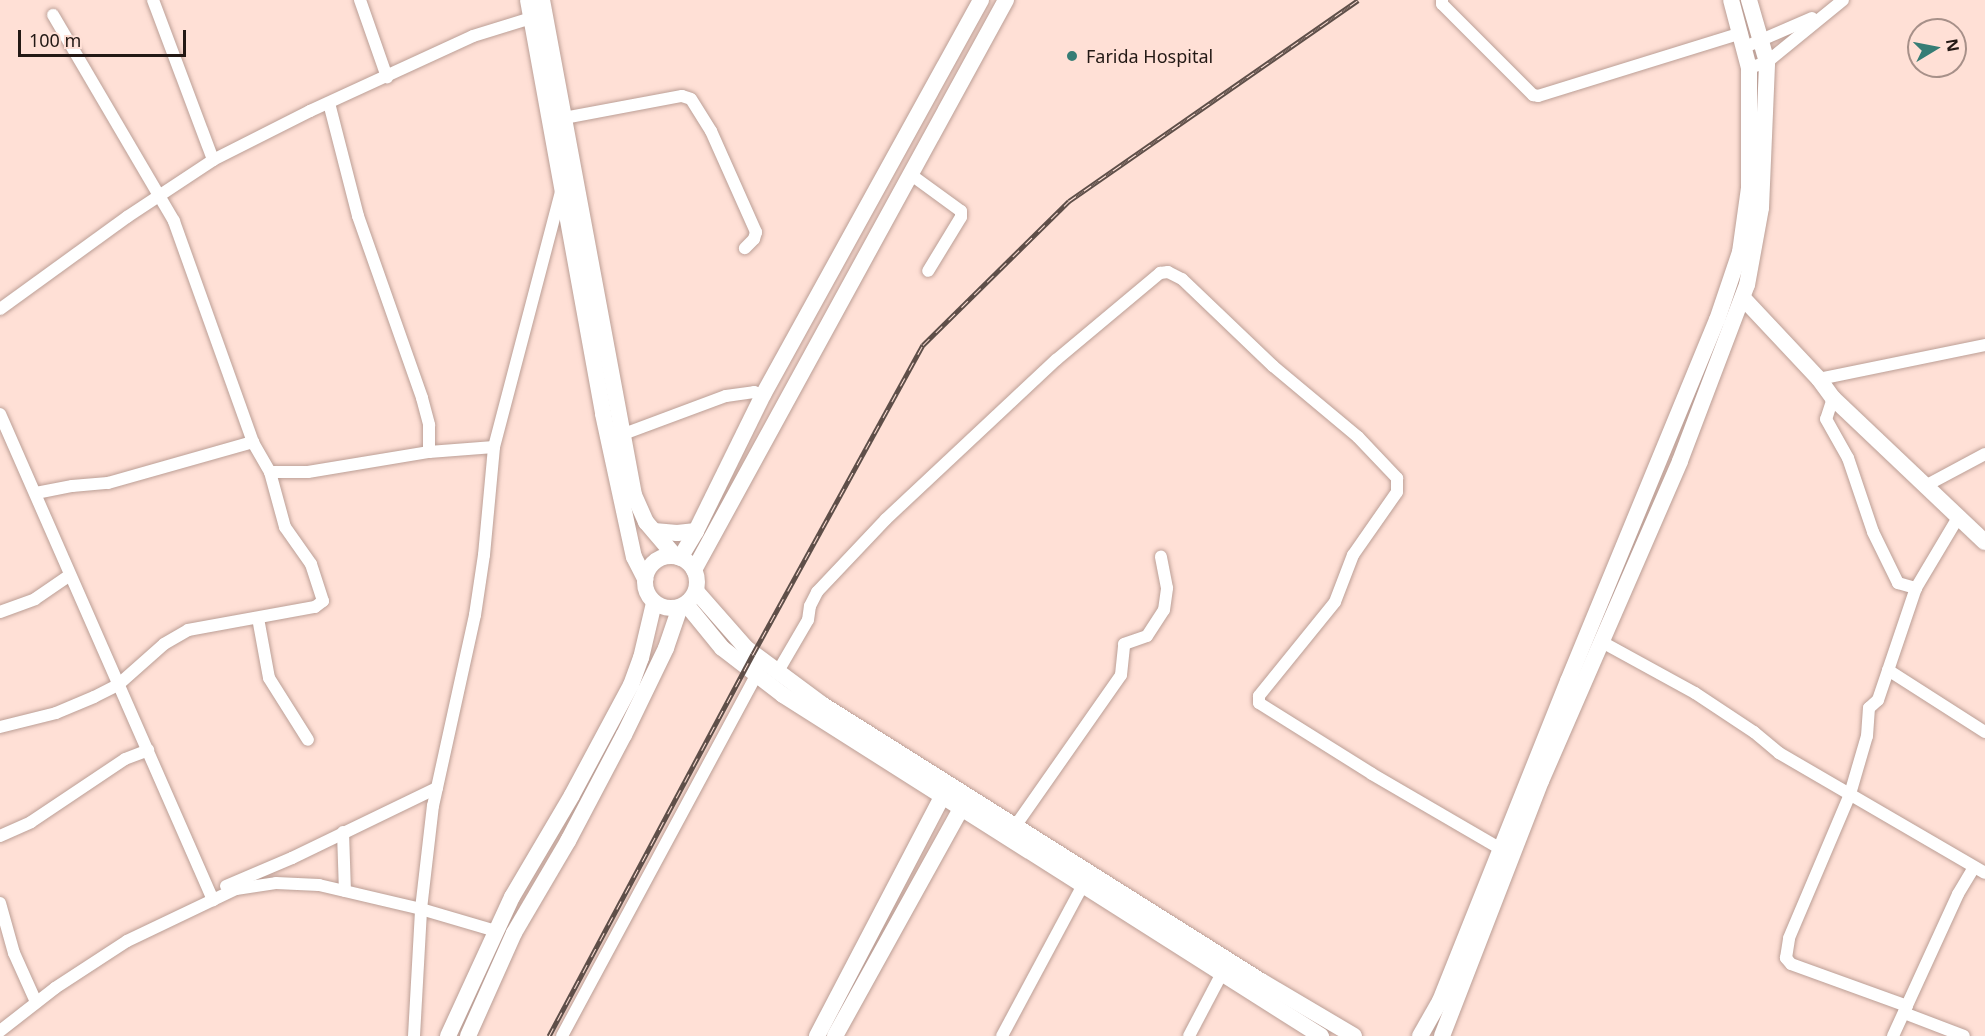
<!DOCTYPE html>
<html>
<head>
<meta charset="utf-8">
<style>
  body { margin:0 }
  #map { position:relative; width:1985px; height:1036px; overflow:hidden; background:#ffe0d6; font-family:"Noto Sans",sans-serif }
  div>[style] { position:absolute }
  .roads { filter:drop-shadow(0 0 2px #bc9f96) drop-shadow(0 0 2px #bc9f96) }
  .street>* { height:12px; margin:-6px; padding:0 6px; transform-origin:6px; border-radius:6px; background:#fff }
  .secondary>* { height:16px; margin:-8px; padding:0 8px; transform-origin:8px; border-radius:8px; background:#fff }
  .secondary>.ring { margin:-8px; padding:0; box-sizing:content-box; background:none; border:16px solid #fff; border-radius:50% }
  .rail>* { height:5px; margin-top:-2.5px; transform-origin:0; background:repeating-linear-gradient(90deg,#ffe0d6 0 9px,#5f4f49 0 18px); box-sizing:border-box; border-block:2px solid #5f4f49 }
  .dots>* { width:16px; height:16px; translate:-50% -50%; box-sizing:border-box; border:3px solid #ffe0d6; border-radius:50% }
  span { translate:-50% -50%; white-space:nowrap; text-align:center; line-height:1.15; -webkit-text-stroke:4.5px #ffe0d6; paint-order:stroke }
  .poi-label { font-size:18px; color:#231915 }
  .left { translate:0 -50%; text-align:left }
  .north { position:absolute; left:1907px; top:18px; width:60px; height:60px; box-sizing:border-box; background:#ffe0d6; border:2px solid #a79089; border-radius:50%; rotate:80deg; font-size:16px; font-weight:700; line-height:24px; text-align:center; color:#231915 }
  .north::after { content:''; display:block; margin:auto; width:21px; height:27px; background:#367d75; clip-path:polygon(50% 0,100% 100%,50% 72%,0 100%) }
  .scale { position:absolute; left:18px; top:30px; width:168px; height:27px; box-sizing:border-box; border:3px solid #231915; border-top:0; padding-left:8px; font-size:18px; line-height:21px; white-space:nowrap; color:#231915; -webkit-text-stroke:4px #ffe0d6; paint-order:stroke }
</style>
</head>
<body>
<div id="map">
  <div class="roads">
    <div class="street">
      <i style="left:153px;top:0;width:171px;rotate:69.4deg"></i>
      <i style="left:360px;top:0;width:82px;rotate:70.7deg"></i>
      <i style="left:1442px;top:0;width:4px;rotate:90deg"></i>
      <i style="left:1442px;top:4px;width:129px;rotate:45deg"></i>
      <i style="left:1533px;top:95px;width:5px;rotate:11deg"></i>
      <i style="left:1538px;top:96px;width:213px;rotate:-17.2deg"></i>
      <i style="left:1745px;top:47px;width:73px;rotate:-23.4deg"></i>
      <i style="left:1749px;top:68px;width:19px;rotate:-18deg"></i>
      <i style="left:1767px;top:62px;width:98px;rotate:-39.2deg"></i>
      <i style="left:329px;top:103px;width:117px;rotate:75.6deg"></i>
      <i style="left:358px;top:216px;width:193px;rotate:70.6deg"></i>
      <i style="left:422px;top:398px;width:28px;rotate:75deg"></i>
      <i style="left:429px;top:425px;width:27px;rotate:90deg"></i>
      <i style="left:564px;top:118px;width:120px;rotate:-10.6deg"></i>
      <i style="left:682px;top:96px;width:9px;rotate:18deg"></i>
      <i style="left:691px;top:99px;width:38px;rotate:58deg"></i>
      <i style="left:711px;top:131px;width:111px;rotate:66deg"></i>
      <i style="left:756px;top:232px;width:7px;rotate:106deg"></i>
      <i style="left:754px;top:239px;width:13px;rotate:135deg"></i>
      <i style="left:910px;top:174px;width:63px;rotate:36deg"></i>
      <i style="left:961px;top:211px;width:6px;rotate:90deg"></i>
      <i style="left:961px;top:217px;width:63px;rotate:121.4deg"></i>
      <i style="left:0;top:309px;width:157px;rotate:-35.9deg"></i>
      <i style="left:127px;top:217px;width:103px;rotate:-33.5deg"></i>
      <i style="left:213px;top:160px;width:109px;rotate:-26.8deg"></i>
      <i style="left:310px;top:111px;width:179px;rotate:-24.7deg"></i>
      <i style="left:473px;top:36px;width:61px;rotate:-17.2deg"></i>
      <i style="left:1819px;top:379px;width:169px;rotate:-11.6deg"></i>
      <i style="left:1833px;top:398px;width:22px;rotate:108deg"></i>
      <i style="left:1826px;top:419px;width:45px;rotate:60.6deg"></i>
      <i style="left:1848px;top:458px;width:78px;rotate:71.3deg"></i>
      <i style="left:1873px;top:532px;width:57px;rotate:63.9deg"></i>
      <i style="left:1898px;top:583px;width:19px;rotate:16deg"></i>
      <i style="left:0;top:414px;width:531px;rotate:66.33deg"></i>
      <i style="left:621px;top:435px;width:112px;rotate:-20.4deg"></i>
      <i style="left:726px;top:396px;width:28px;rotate:-8deg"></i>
      <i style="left:754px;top:392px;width:9px;rotate:18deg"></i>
      <i style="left:270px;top:472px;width:38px"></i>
      <i style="left:308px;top:472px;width:123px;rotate:-9.4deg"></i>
      <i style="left:429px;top:452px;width:65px;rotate:-4.4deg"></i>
      <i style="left:1927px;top:485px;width:66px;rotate:-28.1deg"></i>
      <i style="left:36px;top:493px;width:37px;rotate:-11deg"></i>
      <i style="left:72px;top:486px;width:36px;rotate:-5deg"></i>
      <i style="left:108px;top:483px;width:151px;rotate:-15.8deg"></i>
      <i style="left:0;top:612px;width:37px;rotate:-20deg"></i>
      <i style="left:35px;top:599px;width:42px;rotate:-34.4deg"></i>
      <i style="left:258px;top:618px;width:61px;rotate:79.6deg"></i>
      <i style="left:269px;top:678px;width:73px;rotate:57.8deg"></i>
      <i style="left:1602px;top:642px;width:106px;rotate:28.7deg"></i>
      <i style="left:1695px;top:693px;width:71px;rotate:33.5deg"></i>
      <i style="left:1754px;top:732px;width:33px;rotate:40deg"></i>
      <i style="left:1779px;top:753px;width:238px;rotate:30.2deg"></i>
      <i style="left:1888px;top:670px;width:115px;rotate:32.6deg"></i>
      <i style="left:777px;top:673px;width:61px;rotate:-59.7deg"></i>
      <i style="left:808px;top:620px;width:14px;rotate:-82deg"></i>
      <i style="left:810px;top:606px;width:16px;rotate:-63deg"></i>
      <i style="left:817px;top:592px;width:100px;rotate:-46.6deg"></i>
      <i style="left:886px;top:519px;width:233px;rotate:-43.1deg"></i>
      <i style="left:1056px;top:360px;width:136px;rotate:-39.9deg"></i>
      <i style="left:1160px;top:273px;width:8px;rotate:-7deg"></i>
      <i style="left:1168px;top:272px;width:16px;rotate:27deg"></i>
      <i style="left:1182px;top:279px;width:126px;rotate:43.7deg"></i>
      <i style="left:1273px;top:366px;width:111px;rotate:39.9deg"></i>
      <i style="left:1358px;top:437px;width:57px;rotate:46.4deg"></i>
      <i style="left:1397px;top:478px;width:14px;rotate:90deg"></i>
      <i style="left:1397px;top:492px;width:77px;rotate:124.9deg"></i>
      <i style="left:1353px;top:555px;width:50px;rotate:111deg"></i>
      <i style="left:1335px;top:602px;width:121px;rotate:129deg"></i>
      <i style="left:1259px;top:696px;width:7px;rotate:90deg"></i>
      <i style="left:1259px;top:703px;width:133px;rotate:32.1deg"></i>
      <i style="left:1372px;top:774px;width:149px;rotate:30.2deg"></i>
      <i style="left:0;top:727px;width:58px;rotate:-14deg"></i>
      <i style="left:56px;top:713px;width:41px;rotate:-22.8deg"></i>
      <i style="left:94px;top:697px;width:28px;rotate:-27deg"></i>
      <i style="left:119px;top:684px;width:60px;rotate:-41.6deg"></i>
      <i style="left:164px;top:644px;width:28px;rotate:-30deg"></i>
      <i style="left:188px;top:630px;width:129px;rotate:-10.3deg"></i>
      <i style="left:315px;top:607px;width:10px;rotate:-37deg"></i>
      <i style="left:323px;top:601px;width:39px;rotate:-108deg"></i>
      <i style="left:311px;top:564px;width:45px;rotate:-125.1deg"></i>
      <i style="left:285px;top:527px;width:57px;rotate:-105.3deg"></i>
      <i style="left:270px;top:472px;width:34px;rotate:-120deg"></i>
      <i style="left:253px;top:442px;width:235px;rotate:-109.7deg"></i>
      <i style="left:174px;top:221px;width:239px;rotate:-120.4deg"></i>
      <i style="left:1016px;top:825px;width:183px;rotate:-55deg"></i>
      <i style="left:1121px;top:675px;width:31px;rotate:-84deg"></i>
      <i style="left:1124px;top:644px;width:24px;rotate:-19deg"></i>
      <i style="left:1147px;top:636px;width:31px;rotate:-57deg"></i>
      <i style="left:1164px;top:610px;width:22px;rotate:-82deg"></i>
      <i style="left:1167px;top:588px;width:32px;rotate:-101deg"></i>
      <i style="left:343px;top:832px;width:59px;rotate:88.1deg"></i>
      <i style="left:0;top:836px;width:34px;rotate:-24deg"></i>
      <i style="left:31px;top:822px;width:113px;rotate:-33.8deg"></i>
      <i style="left:125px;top:759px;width:25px;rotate:-21deg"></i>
      <i style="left:226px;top:886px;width:72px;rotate:-23deg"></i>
      <i style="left:292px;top:858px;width:161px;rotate:-25.8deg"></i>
      <i style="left:0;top:903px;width:52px;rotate:74.4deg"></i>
      <i style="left:14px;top:953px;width:54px;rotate:65.8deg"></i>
      <i style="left:1907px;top:1006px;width:123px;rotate:-160.1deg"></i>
      <i style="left:1791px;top:964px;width:8px;rotate:-130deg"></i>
      <i style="left:1786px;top:958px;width:20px;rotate:-81deg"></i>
      <i style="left:1789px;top:938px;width:156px;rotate:-67deg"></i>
      <i style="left:1850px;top:794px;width:60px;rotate:-73.7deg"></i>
      <i style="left:1867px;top:736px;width:28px;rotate:-86deg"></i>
      <i style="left:1869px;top:708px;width:12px;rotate:-42deg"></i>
      <i style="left:1878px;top:700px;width:118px;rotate:-71.3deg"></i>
      <i style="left:1916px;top:588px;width:84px;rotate:-59.2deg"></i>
      <i style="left:1904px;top:1013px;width:64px;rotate:21deg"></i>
      <i style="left:0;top:1031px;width:70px;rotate:-38deg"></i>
      <i style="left:55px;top:988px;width:86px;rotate:-33.1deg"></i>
      <i style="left:127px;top:941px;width:121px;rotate:-25.5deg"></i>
      <i style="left:236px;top:889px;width:40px;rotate:-8.5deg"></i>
      <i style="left:276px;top:883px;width:43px;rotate:2.7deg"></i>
      <i style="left:319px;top:885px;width:105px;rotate:13.2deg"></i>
      <i style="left:421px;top:909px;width:78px;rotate:16.3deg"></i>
      <i style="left:414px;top:1036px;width:127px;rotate:-86.8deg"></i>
      <i style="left:421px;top:909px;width:104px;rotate:-83.4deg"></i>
      <i style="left:433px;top:806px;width:196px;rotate:-77.6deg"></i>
      <i style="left:475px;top:615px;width:61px;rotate:-81.5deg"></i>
      <i style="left:484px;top:555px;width:108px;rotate:-84.7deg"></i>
      <i style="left:494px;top:447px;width:265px;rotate:-75.3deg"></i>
      <i style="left:562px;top:1036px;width:409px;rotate:-61.7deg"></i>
      <i style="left:1002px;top:1036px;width:171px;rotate:-61.8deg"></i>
      <i style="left:1189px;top:1036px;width:69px;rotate:-62.3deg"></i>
      <i style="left:1893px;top:1036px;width:156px;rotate:-65.4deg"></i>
      <i style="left:1958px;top:894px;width:31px;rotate:-59deg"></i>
    </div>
    <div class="secondary">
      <i style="left:528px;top:0;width:421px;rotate:79.7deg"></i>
      <i style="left:603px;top:414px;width:146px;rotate:77.8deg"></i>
      <i style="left:634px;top:557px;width:25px;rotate:63deg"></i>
      <i style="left:542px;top:0;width:503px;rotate:79.47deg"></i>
      <i style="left:634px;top:495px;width:30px;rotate:66deg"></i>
      <i style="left:646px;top:522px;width:45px;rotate:49.5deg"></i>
      <i style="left:1743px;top:298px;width:111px;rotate:46.8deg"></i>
      <i style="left:1819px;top:379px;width:24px;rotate:54deg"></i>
      <i style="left:1833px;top:398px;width:209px;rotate:43.5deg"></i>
      <i style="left:654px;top:531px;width:23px;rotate:5deg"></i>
      <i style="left:677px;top:533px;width:19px;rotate:-6deg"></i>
      <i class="ring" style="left:645px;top:556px;width:36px;height:36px"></i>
      <i style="left:680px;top:558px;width:31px;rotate:-59deg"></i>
      <i style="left:696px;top:531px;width:152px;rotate:-63.8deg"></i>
      <i style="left:763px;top:395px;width:451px;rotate:-61.1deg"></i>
      <i style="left:694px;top:570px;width:650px;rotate:-61.31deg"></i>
      <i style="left:696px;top:591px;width:76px;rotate:48.7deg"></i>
      <i style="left:746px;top:648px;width:96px;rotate:36.5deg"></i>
      <i style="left:823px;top:705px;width:518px;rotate:32.22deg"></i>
      <i style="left:1261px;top:981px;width:108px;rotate:30.6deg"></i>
      <i style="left:686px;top:604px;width:57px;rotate:50.7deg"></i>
      <i style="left:722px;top:648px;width:77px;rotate:37.6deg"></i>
      <i style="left:783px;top:695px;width:637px;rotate:32.37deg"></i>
      <i style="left:448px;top:1036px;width:153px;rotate:-65.3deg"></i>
      <i style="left:512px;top:897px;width:118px;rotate:-59.5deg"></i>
      <i style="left:572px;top:795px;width:125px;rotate:-61.8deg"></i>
      <i style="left:631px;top:685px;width:29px;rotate:-70deg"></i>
      <i style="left:641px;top:658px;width:57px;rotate:-76.7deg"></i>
      <i style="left:468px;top:1036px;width:113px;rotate:-65.9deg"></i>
      <i style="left:514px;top:933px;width:107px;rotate:-59.6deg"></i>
      <i style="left:568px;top:841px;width:120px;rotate:-62.2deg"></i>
      <i style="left:624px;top:735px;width:97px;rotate:-64.2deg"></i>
      <i style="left:666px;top:648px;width:43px;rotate:-71.1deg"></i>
      <i style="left:817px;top:1036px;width:270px;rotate:-62.4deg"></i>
      <i style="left:835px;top:1036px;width:260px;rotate:-61deg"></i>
      <i style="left:1420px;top:1036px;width:40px;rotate:-60.3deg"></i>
      <i style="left:1440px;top:1001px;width:345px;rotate:-68.2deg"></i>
      <i style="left:1568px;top:681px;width:391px;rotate:-67.6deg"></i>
      <i style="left:1717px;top:320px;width:72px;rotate:-71.3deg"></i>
      <i style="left:1740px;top:252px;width:65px;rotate:-82deg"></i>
      <i style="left:1749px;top:188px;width:120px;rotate:-90deg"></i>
      <i style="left:1749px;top:68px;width:70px;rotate:-104.8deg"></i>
      <i style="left:1442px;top:1036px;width:274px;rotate:-68.8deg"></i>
      <i style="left:1541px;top:781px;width:349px;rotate:-66.5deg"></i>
      <i style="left:1680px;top:461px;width:188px;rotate:-69.2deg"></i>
      <i style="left:1747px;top:285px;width:78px;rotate:-79.7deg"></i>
      <i style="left:1761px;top:208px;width:146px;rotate:-87.6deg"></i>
      <i style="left:1767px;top:62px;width:65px;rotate:-106.2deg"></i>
    </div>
  </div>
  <div class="rail">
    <i style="left:549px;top:1036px;width:433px;rotate:-61.9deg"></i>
    <i style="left:753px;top:654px;width:353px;rotate:-61.2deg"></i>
    <i style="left:923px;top:345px;width:205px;rotate:-44.6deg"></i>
    <i style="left:1069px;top:201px;width:352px;rotate:-34.8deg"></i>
  </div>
  <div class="dots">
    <i style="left:1072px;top:56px;background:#367d75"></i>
  </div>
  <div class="poi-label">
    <span class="left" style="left:1086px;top:56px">Farida Hospital</span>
  </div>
  <div class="north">N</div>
  <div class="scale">100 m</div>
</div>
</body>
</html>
